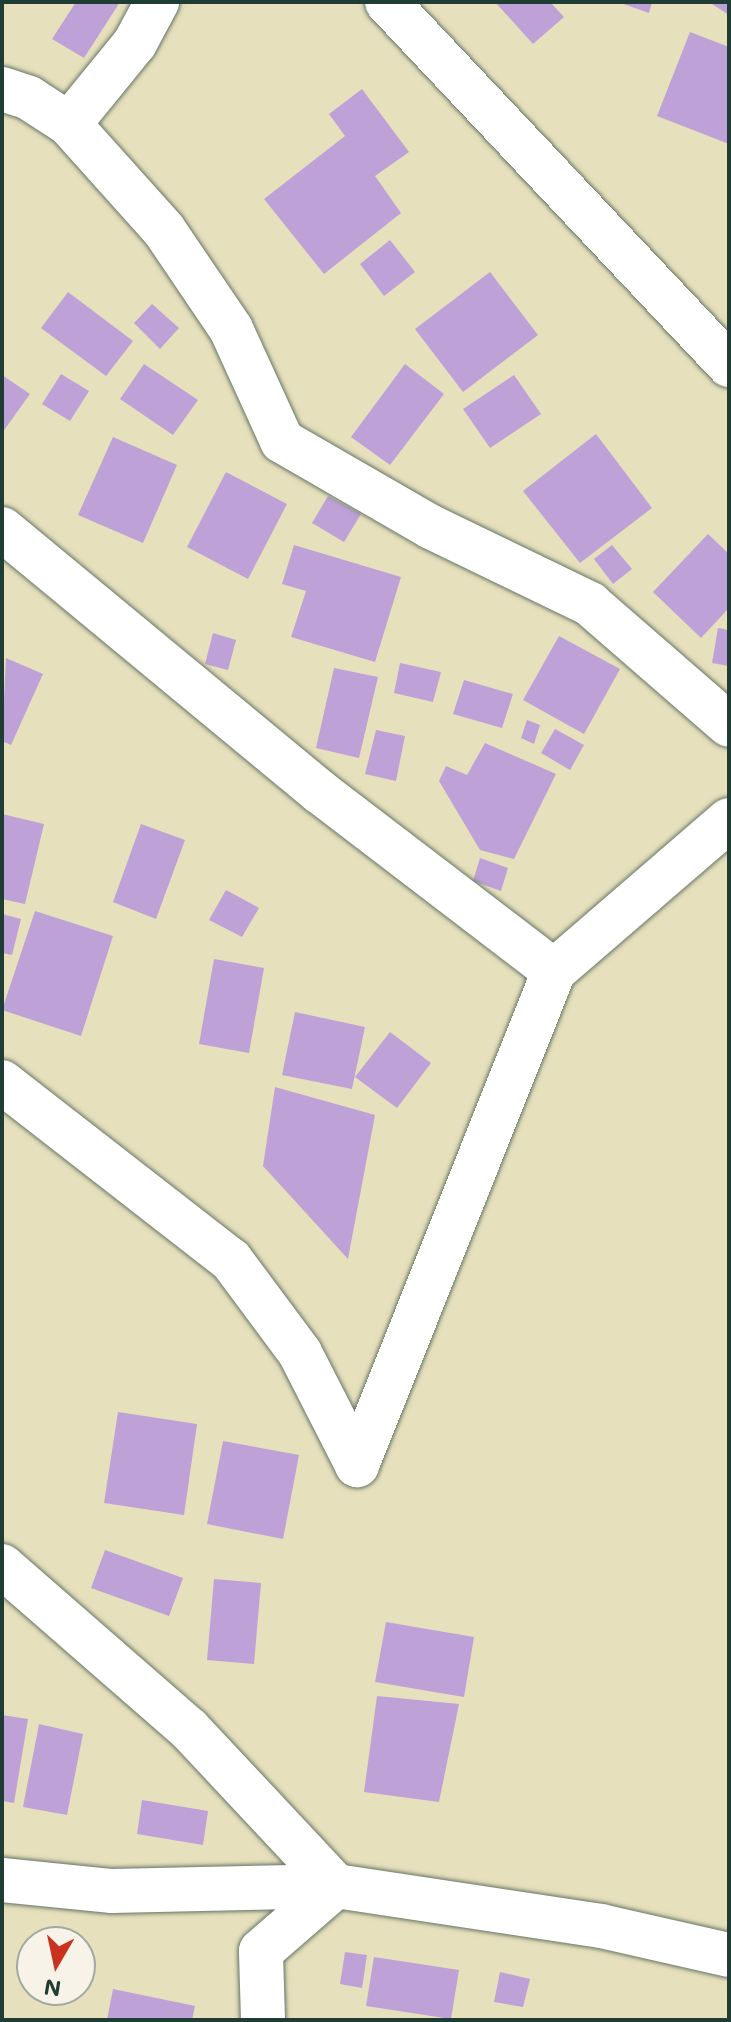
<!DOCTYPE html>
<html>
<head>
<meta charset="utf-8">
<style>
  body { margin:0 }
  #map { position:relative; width:731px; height:2022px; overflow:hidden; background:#e7e0bd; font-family:Mali,sans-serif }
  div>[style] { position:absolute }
  .building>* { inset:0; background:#bea1d6 }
  .roads { filter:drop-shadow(0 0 2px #657664) drop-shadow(0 0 2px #657664) }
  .minor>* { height:44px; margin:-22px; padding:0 22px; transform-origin:22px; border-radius:22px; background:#fff }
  span { translate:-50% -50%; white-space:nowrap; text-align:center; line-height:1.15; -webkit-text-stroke:6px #f7f3e8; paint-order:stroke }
  .frame { position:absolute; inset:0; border:4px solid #1f3d34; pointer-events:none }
  .north { position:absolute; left:16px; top:1926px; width:80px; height:80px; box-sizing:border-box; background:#f7f3e8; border:2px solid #a1aaa0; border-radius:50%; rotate:189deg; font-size:22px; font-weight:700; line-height:32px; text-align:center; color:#1f3d34 }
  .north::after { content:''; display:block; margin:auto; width:28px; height:36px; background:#c8321e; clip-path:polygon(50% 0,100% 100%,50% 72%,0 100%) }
</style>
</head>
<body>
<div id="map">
  <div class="building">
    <i style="clip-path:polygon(76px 2px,120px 2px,84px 58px,52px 39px)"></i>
    <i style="clip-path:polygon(495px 2px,550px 2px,564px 17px,533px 44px)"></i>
    <i style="clip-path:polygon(618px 2px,652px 2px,649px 13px)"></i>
    <i style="clip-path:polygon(709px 2px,729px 2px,729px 15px)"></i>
    <i style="clip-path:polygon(690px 32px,729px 47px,729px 144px,657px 116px)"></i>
    <i style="clip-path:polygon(362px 89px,409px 152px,375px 176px,401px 213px,324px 274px,264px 199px,345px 136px,329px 114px)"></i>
    <i style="clip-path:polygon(390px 240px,415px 272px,384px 296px,360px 264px)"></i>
    <i style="clip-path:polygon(490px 272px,538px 335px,463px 392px,415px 329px)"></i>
    <i style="clip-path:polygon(68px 292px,133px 341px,106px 376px,41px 328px)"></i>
    <i style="clip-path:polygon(152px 304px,179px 328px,160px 349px,134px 323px)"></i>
    <i style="clip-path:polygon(144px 364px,198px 400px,173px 435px,120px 399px)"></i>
    <i style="clip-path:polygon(405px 364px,444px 394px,390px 465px,351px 437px)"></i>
    <i style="clip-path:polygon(61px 374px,89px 391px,70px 421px,42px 404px)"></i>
    <i style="clip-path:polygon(2px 375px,30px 394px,2px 433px)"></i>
    <i style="clip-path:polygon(514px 375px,541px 414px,490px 448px,463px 409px)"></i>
    <i style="clip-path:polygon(596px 434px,652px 508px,580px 563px,523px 491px)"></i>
    <i style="clip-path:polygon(113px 437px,177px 465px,143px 543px,78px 515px)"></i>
    <i style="clip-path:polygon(226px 472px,287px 504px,248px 579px,187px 547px)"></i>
    <i style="clip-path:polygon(328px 496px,361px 514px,344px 542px,312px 523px)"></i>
    <i style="clip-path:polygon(708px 534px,729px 554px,729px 608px,701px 638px,653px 592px)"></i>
    <i style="clip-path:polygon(294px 545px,401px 577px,375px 662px,291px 637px,306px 591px,282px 584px)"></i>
    <i style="clip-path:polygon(612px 545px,632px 569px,613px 584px,594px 559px)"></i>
    <i style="clip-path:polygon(718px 628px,729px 630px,729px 666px,712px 663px)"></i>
    <i style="clip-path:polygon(213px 633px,236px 640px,228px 670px,205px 664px)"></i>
    <i style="clip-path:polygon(559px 636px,620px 669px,584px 734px,523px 700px)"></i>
    <i style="clip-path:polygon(6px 658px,43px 674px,11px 745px,2px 741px)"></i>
    <i style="clip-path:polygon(400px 663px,441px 672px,433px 702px,394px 693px)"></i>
    <i style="clip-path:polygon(334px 668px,378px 677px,359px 758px,316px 748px)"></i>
    <i style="clip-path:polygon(464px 680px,513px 694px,502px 728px,453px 714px)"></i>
    <i style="clip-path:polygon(527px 720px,540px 725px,534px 744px,521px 738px)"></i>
    <i style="clip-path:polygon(555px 729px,584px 745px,570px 770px,541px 753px)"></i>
    <i style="clip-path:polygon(376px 730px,405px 736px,396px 781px,365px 774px)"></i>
    <i style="clip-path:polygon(485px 743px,556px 774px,514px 859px,480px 850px,439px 781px,446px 766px,467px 775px)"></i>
    <i style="clip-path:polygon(2px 814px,44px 824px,25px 904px,2px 899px)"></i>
    <i style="clip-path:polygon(141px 824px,185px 840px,156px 919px,113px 902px)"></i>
    <i style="clip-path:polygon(480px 858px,508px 868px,501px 891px,473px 881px)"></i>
    <i style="clip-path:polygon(226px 890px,259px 908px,242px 937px,209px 920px)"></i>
    <i style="clip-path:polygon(35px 911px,113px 936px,81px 1036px,2px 1010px)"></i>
    <i style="clip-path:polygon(2px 914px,21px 919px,12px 955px,2px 953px)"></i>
    <i style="clip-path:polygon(214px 959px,264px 968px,249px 1053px,199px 1044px)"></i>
    <i style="clip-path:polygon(295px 1012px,365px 1027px,352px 1089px,282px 1075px)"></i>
    <i style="clip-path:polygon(390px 1032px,431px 1063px,397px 1108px,355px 1077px)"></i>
    <i style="clip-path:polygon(275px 1087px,375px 1115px,348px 1259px,263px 1166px)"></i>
    <i style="clip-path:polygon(118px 1412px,197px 1424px,184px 1515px,104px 1503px)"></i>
    <i style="clip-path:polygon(223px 1441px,299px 1455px,283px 1539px,207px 1524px)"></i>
    <i style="clip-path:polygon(105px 1550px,183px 1578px,169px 1616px,91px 1588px)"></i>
    <i style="clip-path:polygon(214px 1579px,261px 1583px,254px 1664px,207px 1660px)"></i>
    <i style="clip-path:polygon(386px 1622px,474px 1637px,464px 1697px,375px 1682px)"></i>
    <i style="clip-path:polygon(377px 1696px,459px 1704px,439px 1802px,364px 1792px)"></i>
    <i style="clip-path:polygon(2px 1715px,28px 1719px,14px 1803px,2px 1801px)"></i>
    <i style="clip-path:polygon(39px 1724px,83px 1734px,67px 1815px,23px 1807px)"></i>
    <i style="clip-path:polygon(142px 1800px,208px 1811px,203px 1845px,137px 1834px)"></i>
    <i style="clip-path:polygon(345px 1952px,367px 1955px,362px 1988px,340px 1984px)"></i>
    <i style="clip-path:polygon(374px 1957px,459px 1970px,451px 2019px,366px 2006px)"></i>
    <i style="clip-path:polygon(500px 1972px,530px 1979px,523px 2007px,494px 2002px)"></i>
    <i style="clip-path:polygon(113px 1989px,195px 2006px,192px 2020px,107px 2020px)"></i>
  </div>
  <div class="roads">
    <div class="minor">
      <i style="left:387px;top:2px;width:499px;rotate:46.7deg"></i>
      <i style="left:2px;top:89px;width:28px;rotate:18deg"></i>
      <i style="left:29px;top:98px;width:48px;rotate:33deg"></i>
      <i style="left:69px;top:124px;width:142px;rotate:48.1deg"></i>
      <i style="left:164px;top:230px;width:120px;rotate:55.9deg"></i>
      <i style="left:231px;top:329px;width:123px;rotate:65.5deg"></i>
      <i style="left:282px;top:441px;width:172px;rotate:30deg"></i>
      <i style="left:431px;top:527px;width:177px;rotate:25.8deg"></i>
      <i style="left:590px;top:604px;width:184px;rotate:41deg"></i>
      <i style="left:69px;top:124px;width:104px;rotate:-50.8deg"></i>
      <i style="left:135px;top:43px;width:47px;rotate:-61.8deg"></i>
      <i style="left:2px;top:529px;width:413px;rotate:39.6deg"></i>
      <i style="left:320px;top:792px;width:295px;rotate:37.4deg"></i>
      <i style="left:2px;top:1082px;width:290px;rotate:37.9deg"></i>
      <i style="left:231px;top:1260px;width:116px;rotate:53.4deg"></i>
      <i style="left:300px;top:1353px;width:126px;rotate:63deg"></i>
      <i style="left:357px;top:1465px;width:532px;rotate:-68.26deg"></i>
      <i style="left:554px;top:971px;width:231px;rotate:-40.8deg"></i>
      <i style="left:2px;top:1566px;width:248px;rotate:41.1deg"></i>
      <i style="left:189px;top:1729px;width:215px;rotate:46.9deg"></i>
      <i style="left:336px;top:1886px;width:268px;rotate:8.6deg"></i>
      <i style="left:601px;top:1926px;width:131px;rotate:12.8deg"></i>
      <i style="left:2px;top:1880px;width:111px;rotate:5.7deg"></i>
      <i style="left:112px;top:1891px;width:224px;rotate:-1.3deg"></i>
      <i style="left:263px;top:2020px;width:69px;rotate:-91.7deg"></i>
      <i style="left:261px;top:1951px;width:99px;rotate:-40.9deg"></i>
    </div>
  </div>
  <div class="frame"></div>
  <div class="north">N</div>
</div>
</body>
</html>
